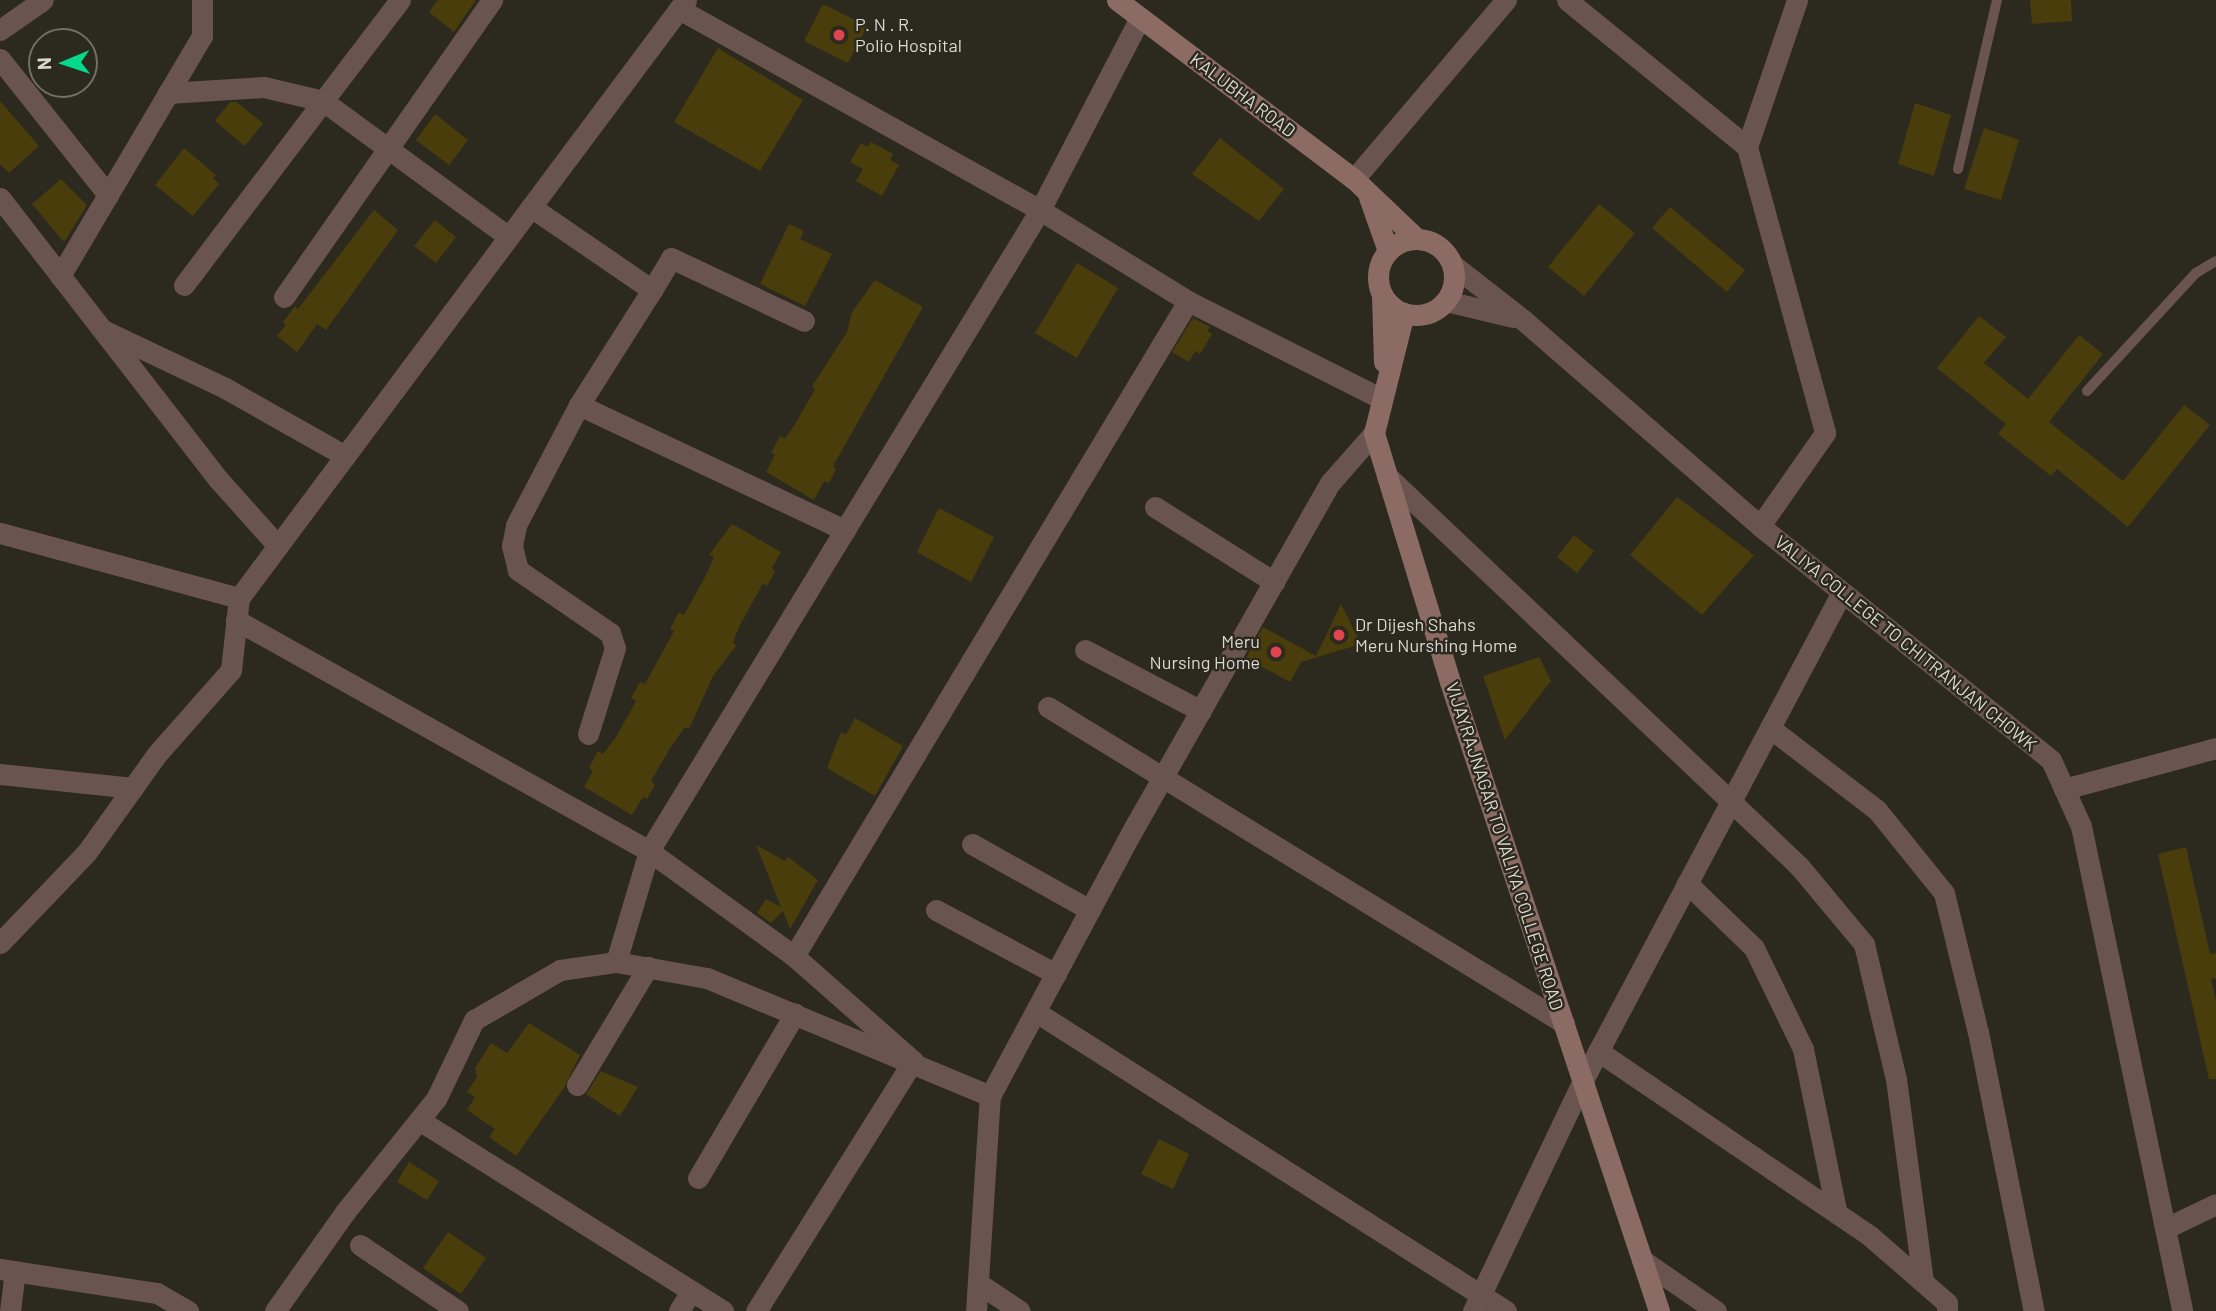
<!DOCTYPE html>
<html>
<head>
<meta charset="utf-8">
<style>
  body { margin:0 }
  #map { position:relative; width:2216px; height:1311px; overflow:hidden; background:#2c291e; font-family:Barlow,sans-serif }
  div>[style] { position:absolute }
  .building>* { inset:0; background:#4a3d0c }
  .lane>* { height:10px; margin:-5px; padding:0 5px; transform-origin:5px; border-radius:5px; background:#6a5450 }
  .street>* { height:21px; margin:-10.5px; padding:0 10.5px; transform-origin:10.5px; border-radius:10.5px; background:#6a5450 }
  .secondary>* { height:21px; margin:-10.5px; padding:0 10.5px; transform-origin:10.5px; border-radius:10.5px; background:#8d6b65 }
  .secondary>.ring { margin:-10.5px; padding:0; box-sizing:content-box; background:none; border:21px solid #8d6b65; border-radius:50% }
  .dots>* { width:19px; height:19px; translate:-50% -50%; box-sizing:border-box; border:4px solid #2c291e; border-radius:50% }
  span { translate:-50% -50%; white-space:nowrap; text-align:center; line-height:1.15; -webkit-text-stroke:5px #2c291e; paint-order:stroke }
  .poi-label { font-size:18px; color:#dbd9d2 }
  .left { translate:0 -50%; text-align:left }
  .right { translate:-100% -50%; text-align:right }
  .street-label { font-size:18px; color:#dbd9d2 }
  .north { position:absolute; left:28px; top:28px; width:70px; height:70px; box-sizing:border-box; background:#2c291e; border:2px solid #726f66; border-radius:50%; rotate:268deg; font-size:19px; font-weight:700; line-height:28px; text-align:center; color:#dbd9d2 }
  .north::after { content:''; display:block; margin:auto; width:24px; height:32px; background:#06d98b; clip-path:polygon(50% 0,100% 100%,50% 72%,0 100%) }
</style>
</head>
<body>
<div id="map">
  <div class="building">
    <i style="clip-path:polygon(438px 0,476px 0,454px 32px,429px 12px)"></i>
    <i style="clip-path:polygon(2030px 0,2071px 0,2072px 21px,2032px 24px)"></i>
    <i style="clip-path:polygon(823px 4px,867px 26px,848px 63px,804px 41px)"></i>
    <i style="clip-path:polygon(718px 48px,803px 100px,760px 171px,674px 122px)"></i>
    <i style="clip-path:polygon(0 101px,39px 146px,9px 173px,0 164px)"></i>
    <i style="clip-path:polygon(230px 102px,236px 102px,263px 123px,245px 146px,215px 121px)"></i>
    <i style="clip-path:polygon(1915px 103px,1951px 115px,1934px 176px,1898px 164px)"></i>
    <i style="clip-path:polygon(435px 114px,468px 140px,449px 165px,416px 140px)"></i>
    <i style="clip-path:polygon(1984px 128px,2019px 140px,2001px 200px,1964px 189px)"></i>
    <i style="clip-path:polygon(1220px 138px,1284px 189px,1259px 221px,1192px 174px)"></i>
    <i style="clip-path:polygon(871px 142px,893px 154px,890px 160px,899px 165px,882px 196px,856px 181px,863px 169px,850px 162px,861px 143px,868px 147px)"></i>
    <i style="clip-path:polygon(184px 148px,216px 175px,213px 178px,219px 184px,193px 216px,155px 185px)"></i>
    <i style="clip-path:polygon(61px 179px,87px 205px,64px 242px,32px 204px)"></i>
    <i style="clip-path:polygon(1599px 204px,1635px 233px,1584px 296px,1548px 267px)"></i>
    <i style="clip-path:polygon(1670px 207px,1745px 270px,1727px 292px,1652px 228px)"></i>
    <i style="clip-path:polygon(374px 210px,398px 230px,326px 330px,317px 324px,297px 352px,277px 336px,286px 325px,283px 322px,295px 306px,298px 309px)"></i>
    <i style="clip-path:polygon(435px 220px,456px 237px,436px 263px,414px 246px)"></i>
    <i style="clip-path:polygon(789px 224px,804px 231px,800px 239px,832px 254px,805px 306px,760px 284px)"></i>
    <i style="clip-path:polygon(1077px 263px,1118px 288px,1077px 358px,1035px 333px)"></i>
    <i style="clip-path:polygon(875px 280px,923px 307px,833px 466px,836px 469px,829px 483px,824px 481px,814px 500px,766px 472px,775px 455px,771px 453px,780px 436px,785px 439px,797px 421px,815px 389px,812px 386px,847px 332px,852px 312px)"></i>
    <i style="clip-path:polygon(1979px 316px,2006px 337px,1984px 363px,2028px 399px,2079px 335px,2103px 354px,2049px 422px,2123px 481px,2184px 405px,2210px 425px,2128px 527px,2057px 469px,2051px 476px,1998px 434px,2006px 424px,1937px 368px)"></i>
    <i style="clip-path:polygon(1193px 318px,1210px 327px,1207px 331px,1212px 334px,1200px 354px,1195px 351px,1189px 362px,1172px 352px)"></i>
    <i style="clip-path:polygon(1677px 497px,1754px 555px,1702px 615px,1630px 555px)"></i>
    <i style="clip-path:polygon(939px 508px,994px 537px,971px 582px,917px 552px)"></i>
    <i style="clip-path:polygon(732px 524px,781px 552px,772px 568px,775px 572px,767px 586px,763px 583px,740px 625px,733px 642px,736px 646px,713px 676px,689px 729px,685px 727px,672px 745px,651px 781px,655px 785px,647px 799px,643px 797px,632px 815px,584px 787px,593px 770px,589px 768px,598px 751px,603px 754px,616px 737px,636px 701px,631px 698px,640px 682px,645px 684px,674px 631px,670px 629px,679px 612px,684px 615px,706px 575px,714px 557px,709px 555px)"></i>
    <i style="clip-path:polygon(1574px 535px,1594px 551px,1577px 573px,1557px 557px)"></i>
    <i style="clip-path:polygon(1341px 604px,1361px 644px,1301px 662px,1290px 682px,1246px 658px,1263px 627px,1316px 656px)"></i>
    <i style="clip-path:polygon(1539px 657px,1551px 681px,1505px 740px,1483px 676px)"></i>
    <i style="clip-path:polygon(855px 718px,903px 746px,875px 796px,827px 768px,841px 732px,846px 735px)"></i>
    <i style="clip-path:polygon(756px 845px,785px 861px,788px 857px,818px 880px,790px 929px,783px 911px,771px 923px,757px 913px,766px 899px,781px 907px)"></i>
    <i style="clip-path:polygon(2186px 847px,2210px 954px,2216px 953px,2216px 978px,2211px 979px,2216px 1001px,2216px 1079px,2209px 1079px,2158px 854px)"></i>
    <i style="clip-path:polygon(529px 1023px,580px 1055px,564px 1088px,516px 1156px,489px 1137px,495px 1129px,467px 1110px,475px 1097px,467px 1092px,477px 1077px,475px 1068px,491px 1043px,507px 1053px)"></i>
    <i style="clip-path:polygon(601px 1071px,638px 1087px,620px 1116px,586px 1094px)"></i>
    <i style="clip-path:polygon(1159px 1139px,1189px 1154px,1173px 1189px,1141px 1174px)"></i>
    <i style="clip-path:polygon(409px 1162px,439px 1181px,427px 1200px,397px 1182px)"></i>
    <i style="clip-path:polygon(448px 1232px,486px 1258px,461px 1294px,423px 1268px)"></i>
  </div>
  <div class="lane">
    <i style="left:1958px;top:169px;width:173px;rotate:-77deg"></i>
    <i style="left:2087px;top:391px;width:161px;rotate:-47.3deg"></i>
    <i style="left:2196px;top:273px;width:23px;rotate:-31deg"></i>
  </div>
  <div class="street">
    <i style="left:686px;top:0;width:11px;rotate:128deg"></i>
    <i style="left:679px;top:9px;width:413px;rotate:29.1deg"></i>
    <i style="left:1040px;top:210px;width:174px;rotate:31.6deg"></i>
    <i style="left:1188px;top:301px;width:215px;rotate:26.8deg"></i>
    <i style="left:1567px;top:0;width:232px;rotate:39.2deg"></i>
    <i style="left:1747px;top:147px;width:296px;rotate:74.7deg"></i>
    <i style="left:1825px;top:433px;width:113px;rotate:125deg"></i>
    <i style="left:0;top:30px;width:52px;rotate:-34.9deg"></i>
    <i style="left:0;top:59px;width:174px;rotate:51.5deg"></i>
    <i style="left:168px;top:93px;width:96px;rotate:-3.6deg"></i>
    <i style="left:264px;top:87px;width:61px;rotate:13.3deg"></i>
    <i style="left:323px;top:101px;width:127px;rotate:-52.7deg"></i>
    <i style="left:1747px;top:147px;width:155px;rotate:-71.2deg"></i>
    <i style="left:1354px;top:179px;width:235px;rotate:-49.7deg"></i>
    <i style="left:0;top:198px;width:356px;rotate:52.2deg"></i>
    <i style="left:218px;top:479px;width:90px;rotate:48.2deg"></i>
    <i style="left:531px;top:207px;width:147px;rotate:34.4deg"></i>
    <i style="left:652px;top:290px;width:37px;rotate:-59deg"></i>
    <i style="left:671px;top:258px;width:147px;rotate:25.3deg"></i>
    <i style="left:1453px;top:265px;width:88px;rotate:38deg"></i>
    <i style="left:1522px;top:319px;width:315px;rotate:41deg"></i>
    <i style="left:1760px;top:526px;width:373px;rotate:38.8deg"></i>
    <i style="left:2051px;top:760px;width:72px;rotate:65.6deg"></i>
    <i style="left:2081px;top:826px;width:495px;rotate:78.2deg"></i>
    <i style="left:60px;top:276px;width:279px;rotate:-59.4deg"></i>
    <i style="left:202px;top:36px;width:36px;rotate:-90deg"></i>
    <i style="left:184px;top:285px;width:231px;rotate:-52.9deg"></i>
    <i style="left:323px;top:101px;width:230px;rotate:36.2deg"></i>
    <i style="left:284px;top:297px;width:363px;rotate:-55deg"></i>
    <i style="left:1446px;top:301px;width:69px;rotate:13.4deg"></i>
    <i style="left:105px;top:331px;width:133px;rotate:25.4deg"></i>
    <i style="left:225px;top:388px;width:138px;rotate:29.5deg"></i>
    <i style="left:579px;top:405px;width:294px;rotate:25.2deg"></i>
    <i style="left:1387px;top:476px;width:567px;rotate:43.43deg"></i>
    <i style="left:1799px;top:866px;width:102px;rotate:50.2deg"></i>
    <i style="left:1864px;top:944px;width:139px;rotate:76.7deg"></i>
    <i style="left:1896px;top:1079px;width:204px;rotate:82.4deg"></i>
    <i style="left:1155px;top:507px;width:141px;rotate:32.2deg"></i>
    <i style="left:0;top:533px;width:248px;rotate:15.2deg"></i>
    <i style="left:236px;top:620px;width:473px;rotate:29.2deg"></i>
    <i style="left:649px;top:851px;width:179px;rotate:35.9deg"></i>
    <i style="left:794px;top:956px;width:159px;rotate:41.4deg"></i>
    <i style="left:913px;top:1061px;width:295px;rotate:122.1deg"></i>
    <i style="left:1085px;top:650px;width:131px;rotate:27.7deg"></i>
    <i style="left:1048px;top:707px;width:605px;rotate:31.48deg"></i>
    <i style="left:1770px;top:728px;width:135px;rotate:37.5deg"></i>
    <i style="left:1877px;top:810px;width:107px;rotate:51.1deg"></i>
    <i style="left:1944px;top:893px;width:143px;rotate:76.3deg"></i>
    <i style="left:1978px;top:1032px;width:285px;rotate:78.7deg"></i>
    <i style="left:588px;top:734px;width:90px;rotate:-72.6deg"></i>
    <i style="left:615px;top:648px;width:16px;rotate:-108deg"></i>
    <i style="left:610px;top:633px;width:112px;rotate:-145.6deg"></i>
    <i style="left:518px;top:570px;width:25px;rotate:-104deg"></i>
    <i style="left:512px;top:546px;width:21px;rotate:-79deg"></i>
    <i style="left:516px;top:525px;width:136px;rotate:-62.3deg"></i>
    <i style="left:579px;top:405px;width:136px;rotate:-57.6deg"></i>
    <i style="left:0;top:774px;width:134px;rotate:6deg"></i>
    <i style="left:2064px;top:789px;width:157px;rotate:-15.1deg"></i>
    <i style="left:972px;top:844px;width:135px;rotate:29.2deg"></i>
    <i style="left:1687px;top:883px;width:93px;rotate:44.1deg"></i>
    <i style="left:1754px;top:948px;width:112px;rotate:64.1deg"></i>
    <i style="left:1803px;top:1049px;width:168px;rotate:78.4deg"></i>
    <i style="left:936px;top:910px;width:136px;rotate:28.1deg"></i>
    <i style="left:0;top:943px;width:126px;rotate:-46.3deg"></i>
    <i style="left:87px;top:852px;width:120px;rotate:-54.5deg"></i>
    <i style="left:157px;top:754px;width:112px;rotate:-48.6deg"></i>
    <i style="left:231px;top:670px;width:72px;rotate:-83.7deg"></i>
    <i style="left:239px;top:598px;width:735px;rotate:-53.24deg"></i>
    <i style="left:794px;top:956px;width:764px;rotate:-58.97deg"></i>
    <i style="left:616px;top:962px;width:116px;rotate:-73.4deg"></i>
    <i style="left:649px;top:851px;width:751px;rotate:-58.62deg"></i>
    <i style="left:1040px;top:210px;width:216px;rotate:-62.5deg"></i>
    <i style="left:1036px;top:1012px;width:557px;rotate:32.46deg"></i>
    <i style="left:1598px;top:1051px;width:329px;rotate:34.2deg"></i>
    <i style="left:1870px;top:1236px;width:102px;rotate:41deg"></i>
    <i style="left:1947px;top:1303px;width:8px;rotate:90deg"></i>
    <i style="left:577px;top:1085px;width:138px;rotate:-59deg"></i>
    <i style="left:419px;top:1120px;width:359px;rotate:32.1deg"></i>
    <i style="left:698px;top:1178px;width:191px;rotate:-59.5deg"></i>
    <i style="left:2166px;top:1228px;width:55px;rotate:-25.6deg"></i>
    <i style="left:360px;top:1245px;width:118px;rotate:34deg"></i>
    <i style="left:1642px;top:1260px;width:90px;rotate:34.6deg"></i>
    <i style="left:0;top:1269px;width:159px;rotate:8.7deg"></i>
    <i style="left:157px;top:1293px;width:36px;rotate:30deg"></i>
    <i style="left:978px;top:1283px;width:50px;rotate:33.7deg"></i>
    <i style="left:10px;top:1311px;width:40px;rotate:-82.9deg"></i>
    <i style="left:275px;top:1311px;width:121px;rotate:-54.7deg"></i>
    <i style="left:345px;top:1212px;width:145px;rotate:-51.2deg"></i>
    <i style="left:436px;top:1099px;width:88px;rotate:-64.3deg"></i>
    <i style="left:474px;top:1020px;width:99px;rotate:-30.2deg"></i>
    <i style="left:560px;top:970px;width:57px;rotate:-8.1deg"></i>
    <i style="left:616px;top:962px;width:92px;rotate:10deg"></i>
    <i style="left:707px;top:978px;width:307px;rotate:22.6deg"></i>
    <i style="left:679px;top:1311px;width:23px;rotate:-59deg"></i>
    <i style="left:976px;top:1311px;width:215px;rotate:-86.3deg"></i>
    <i style="left:990px;top:1096px;width:298px;rotate:-61.8deg"></i>
    <i style="left:1131px;top:833px;width:403px;rotate:-60.4deg"></i>
    <i style="left:1330px;top:483px;width:67px;rotate:-48.7deg"></i>
    <i style="left:1473px;top:1311px;width:256px;rotate:-64.5deg"></i>
    <i style="left:1583px;top:1080px;width:552px;rotate:-62.04deg"></i>
  </div>
  <div class="secondary">
    <i style="left:1117px;top:0;width:297px;rotate:37.1deg"></i>
    <i style="left:1354px;top:179px;width:86px;rotate:43.6deg"></i>
    <i style="left:1369px;top:197px;width:57px;rotate:70.6deg"></i>
    <i class="ring" style="left:1378px;top:239px;width:55px;height:55px"></i>
    <i style="left:1382px;top:295px;width:67px;rotate:88.3deg"></i>
    <i style="left:1404px;top:313px;width:124px;rotate:104deg"></i>
    <i style="left:1374px;top:433px;width:260px;rotate:73deg"></i>
    <i style="left:1450px;top:682px;width:663px;rotate:71.62deg"></i>
  </div>
  <div class="dots">
    <i style="left:839px;top:35px;background:#e0444e"></i>
    <i style="left:1339px;top:635px;background:#e0444e"></i>
    <i style="left:1276px;top:652px;background:#e0444e"></i>
  </div>
  <div class="poi-label">
    <span class="left" style="left:855px;top:35px">P. N . R.<br>Polio Hospital</span>
    <span class="left" style="left:1355px;top:635px">Dr Dijesh Shahs<br>Meru Nurshing Home</span>
    <span class="right" style="left:1260px;top:652px">Meru<br>Nursing Home</span>
  </div>
  <div class="street-label">
    <span style="left:1243px;top:95px;rotate:37deg">KALUBHA ROAD</span>
    <span style="left:1906px;top:643px;rotate:39deg">VALIYA COLLEGE TO CHITRANJAN CHOWK</span>
    <span style="left:1505px;top:846px;rotate:72deg">VIJAYRAJNAGAR TO VALIYA COLLEGE ROAD</span>
  </div>
  <div class="north">N</div>
</div>
</body>
</html>
